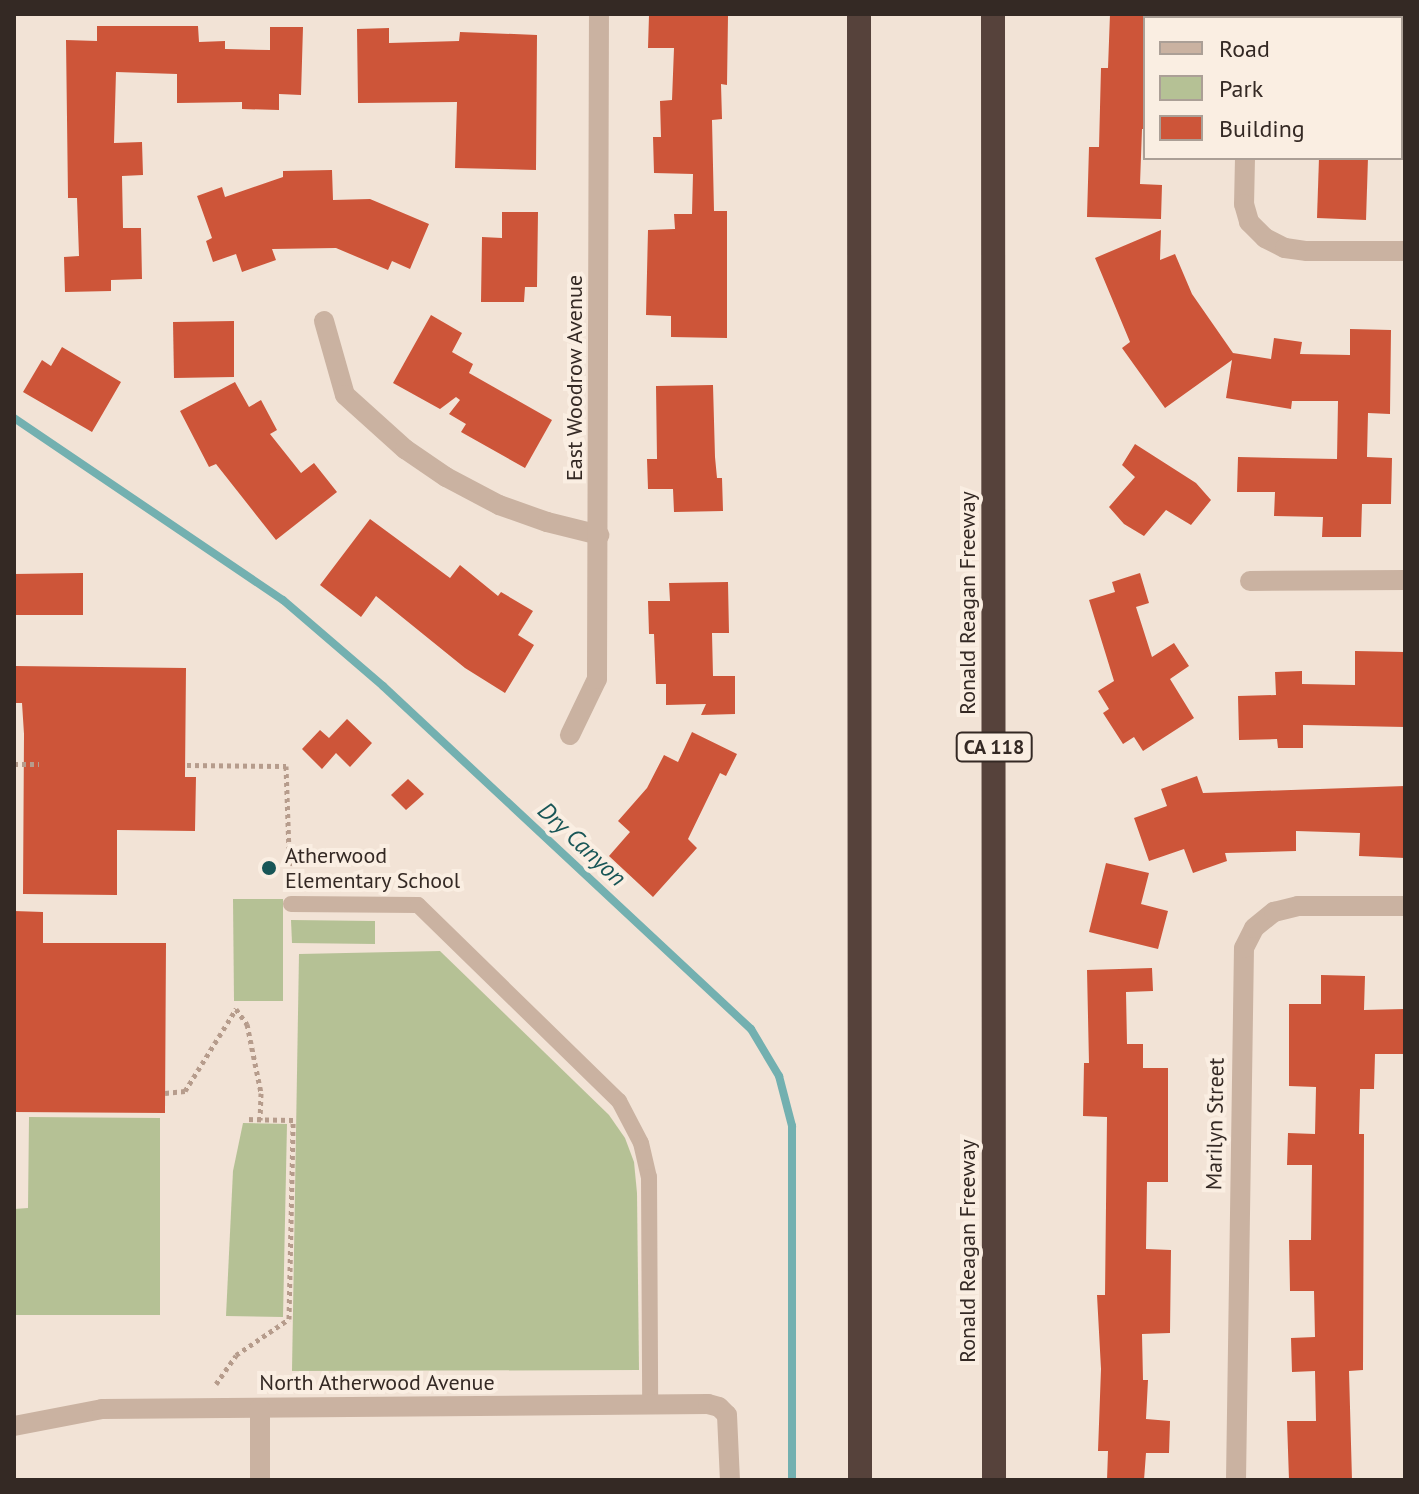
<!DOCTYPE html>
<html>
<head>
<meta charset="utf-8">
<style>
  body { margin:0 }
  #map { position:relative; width:1419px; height:1494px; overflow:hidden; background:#f2e3d6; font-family:"PT Sans",sans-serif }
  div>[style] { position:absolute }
  .green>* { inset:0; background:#b5c195 }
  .stream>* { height:8px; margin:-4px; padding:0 4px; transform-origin:4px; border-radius:4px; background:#73b0b0 }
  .building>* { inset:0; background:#cd5539 }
  .path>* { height:5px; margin-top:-2.5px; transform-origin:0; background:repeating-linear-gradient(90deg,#b69c8c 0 4px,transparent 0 8px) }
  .service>* { height:16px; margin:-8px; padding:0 8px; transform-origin:8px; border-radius:8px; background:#cab2a1 }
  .minor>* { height:20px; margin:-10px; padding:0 10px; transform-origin:10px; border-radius:10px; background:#cab2a1 }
  .motorway>* { height:24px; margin:-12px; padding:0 12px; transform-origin:12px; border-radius:12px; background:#56423b }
  .dots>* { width:22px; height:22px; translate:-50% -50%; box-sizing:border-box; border:4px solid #faeee2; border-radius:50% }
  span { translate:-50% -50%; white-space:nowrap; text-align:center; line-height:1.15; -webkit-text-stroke:8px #faeee2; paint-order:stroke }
  .shield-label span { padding:2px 6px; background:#faeee2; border:2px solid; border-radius:6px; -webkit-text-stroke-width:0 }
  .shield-label { font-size:20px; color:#342924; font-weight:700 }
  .street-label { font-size:22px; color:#342924 }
  .poi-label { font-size:22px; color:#342924 }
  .left { translate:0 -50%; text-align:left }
  .water-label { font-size:24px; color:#185657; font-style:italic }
  .frame { position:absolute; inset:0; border:16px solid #342924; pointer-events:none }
  .legend { position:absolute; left:1143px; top:16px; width:260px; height:144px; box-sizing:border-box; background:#faeee2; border:2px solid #ab9f96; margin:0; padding:10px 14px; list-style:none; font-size:24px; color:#342924 }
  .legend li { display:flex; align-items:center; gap:16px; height:40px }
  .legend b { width:40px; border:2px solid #ab9f96 }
</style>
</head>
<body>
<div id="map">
  <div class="green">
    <i style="clip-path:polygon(233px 899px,283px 899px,283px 1001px,234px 1001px)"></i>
    <i style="clip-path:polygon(291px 920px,375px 921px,375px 944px,292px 943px)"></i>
    <i style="clip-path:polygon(440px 951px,609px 1115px,625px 1138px,634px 1162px,637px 1193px,639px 1370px,292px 1371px,299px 954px)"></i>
    <i style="clip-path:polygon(29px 1117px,160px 1118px,160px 1315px,14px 1315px,14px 1209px,28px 1208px)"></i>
    <i style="clip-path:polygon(243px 1123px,287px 1124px,283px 1317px,226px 1316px,233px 1171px)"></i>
  </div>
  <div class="stream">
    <i style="left:14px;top:418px;width:325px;rotate:34.1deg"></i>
    <i style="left:283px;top:600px;width:132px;rotate:40.7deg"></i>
    <i style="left:383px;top:686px;width:503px;rotate:42.99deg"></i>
    <i style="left:751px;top:1029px;width:55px;rotate:59.2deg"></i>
    <i style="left:779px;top:1076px;width:52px;rotate:75.4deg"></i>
    <i style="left:792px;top:1126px;width:354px;rotate:90deg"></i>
  </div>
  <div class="building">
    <i style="clip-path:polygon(1110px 14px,1145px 14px,1145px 129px,1142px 129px,1140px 184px,1162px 185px,1161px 219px,1087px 217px,1089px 147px,1099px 147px,1101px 68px,1108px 68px)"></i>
    <i style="clip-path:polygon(649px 15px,728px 16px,727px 85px,721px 84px,722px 119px,712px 120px,714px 211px,727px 211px,727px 338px,671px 337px,671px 316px,646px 315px,648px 230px,675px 229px,674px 214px,692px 214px,693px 174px,654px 173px,653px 137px,661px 137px,660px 101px,672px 100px,674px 48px,648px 48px)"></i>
    <i style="clip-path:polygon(97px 26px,198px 26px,199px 42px,225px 41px,225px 49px,270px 50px,270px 27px,303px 27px,301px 95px,279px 94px,279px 110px,242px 109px,242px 102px,177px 103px,177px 74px,116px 72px,114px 143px,142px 142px,143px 175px,122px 176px,123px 228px,141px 228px,142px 279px,111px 280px,111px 291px,65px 292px,64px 257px,79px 256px,77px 198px,68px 198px,66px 40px,97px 41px)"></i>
    <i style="clip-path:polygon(389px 28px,389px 43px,459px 41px,460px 32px,537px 35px,536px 170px,455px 168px,457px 102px,358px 103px,357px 29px)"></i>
    <i style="clip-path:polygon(1319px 158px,1368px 158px,1366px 220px,1317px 218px)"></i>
    <i style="clip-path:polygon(332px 170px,333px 200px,370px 199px,429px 224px,410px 269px,392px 261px,388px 270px,336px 248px,272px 249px,276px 260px,242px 272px,236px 254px,213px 262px,206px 241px,212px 238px,197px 196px,222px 187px,225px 197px,283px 177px,283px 171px)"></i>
    <i style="clip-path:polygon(502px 212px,538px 212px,537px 287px,525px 287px,524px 302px,481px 302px,482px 237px,502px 238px)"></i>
    <i style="clip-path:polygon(1161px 230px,1160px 260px,1175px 254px,1192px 294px,1233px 353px,1271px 359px,1274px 338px,1302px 342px,1300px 354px,1350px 355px,1350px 329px,1391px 330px,1390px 414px,1368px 413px,1367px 457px,1392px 458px,1391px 504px,1362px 504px,1361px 537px,1322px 537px,1323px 517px,1274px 516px,1275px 492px,1237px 492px,1238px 457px,1337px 459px,1338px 401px,1292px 401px,1291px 409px,1226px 398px,1232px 360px,1165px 408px,1122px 348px,1130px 342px,1095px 258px)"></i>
    <i style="clip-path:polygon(431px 315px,462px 333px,452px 352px,473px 364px,469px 373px,552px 420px,525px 468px,461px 432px,466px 424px,449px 414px,460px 400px,456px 397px,440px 409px,393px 383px)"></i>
    <i style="clip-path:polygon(234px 321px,234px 377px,174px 378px,173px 322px)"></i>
    <i style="clip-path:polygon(62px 347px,121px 382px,92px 432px,23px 392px,42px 360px,51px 366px)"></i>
    <i style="clip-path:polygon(235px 382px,249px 407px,261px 400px,277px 430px,270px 434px,301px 473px,314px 463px,337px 492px,276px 540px,216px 464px,209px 467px,180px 411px)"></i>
    <i style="clip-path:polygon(713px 385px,715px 457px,717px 478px,722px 478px,723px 511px,674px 512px,673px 489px,648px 489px,647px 459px,657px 459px,656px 386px)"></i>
    <i style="clip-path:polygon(1135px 444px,1196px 483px,1211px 500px,1191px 525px,1166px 510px,1144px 536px,1124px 524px,1109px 507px,1135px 477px,1122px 465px)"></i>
    <i style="clip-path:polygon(370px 519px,450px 578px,460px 565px,498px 596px,501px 592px,533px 611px,518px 635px,534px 645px,505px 693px,465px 668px,376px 596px,361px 617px,320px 585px)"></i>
    <i style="clip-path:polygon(83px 573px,83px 615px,14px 615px,14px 574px)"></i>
    <i style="clip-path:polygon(1140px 573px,1149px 603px,1136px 607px,1152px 657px,1174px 643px,1189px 666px,1170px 679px,1194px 718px,1143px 751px,1134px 737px,1123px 744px,1103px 713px,1109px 709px,1098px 691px,1114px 681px,1089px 600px,1115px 592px,1112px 582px)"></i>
    <i style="clip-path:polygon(728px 582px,729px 633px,712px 633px,713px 676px,735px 676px,735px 714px,701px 715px,706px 704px,666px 705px,666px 684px,656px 684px,654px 634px,649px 634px,648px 601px,670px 601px,669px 583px)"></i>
    <i style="clip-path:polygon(1355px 651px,1405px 652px,1405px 727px,1303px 725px,1303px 748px,1278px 748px,1277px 739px,1239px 740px,1238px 696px,1276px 695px,1275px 672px,1302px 671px,1302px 684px,1355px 685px)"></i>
    <i style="clip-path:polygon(14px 666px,186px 668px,185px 777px,196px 777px,195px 831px,117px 830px,117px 895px,23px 894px,24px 734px,22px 703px,14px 703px)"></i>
    <i style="clip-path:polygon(347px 719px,372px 743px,350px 767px,336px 753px,322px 769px,302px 749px,320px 730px,329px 738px)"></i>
    <i style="clip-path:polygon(692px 732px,737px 754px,726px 776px,720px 773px,688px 839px,697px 848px,653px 897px,609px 856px,630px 832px,618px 821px,647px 788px,664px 755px,678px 762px)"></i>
    <i style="clip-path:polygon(1197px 776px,1203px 793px,1405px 786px,1405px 858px,1359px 856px,1360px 833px,1296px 831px,1296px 851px,1225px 853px,1227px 861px,1193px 873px,1184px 849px,1149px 861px,1134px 818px,1167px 806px,1161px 789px)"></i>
    <i style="clip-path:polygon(408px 779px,424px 794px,406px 810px,391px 795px)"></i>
    <i style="clip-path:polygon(1106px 863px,1149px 873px,1141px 904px,1168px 911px,1158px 949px,1089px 932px)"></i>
    <i style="clip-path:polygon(14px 911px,43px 912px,43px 943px,166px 943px,165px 1113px,14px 1112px)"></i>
    <i style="clip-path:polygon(1152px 968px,1153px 991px,1126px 992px,1127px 1044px,1143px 1044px,1143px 1068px,1168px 1068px,1168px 1182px,1147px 1182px,1146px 1249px,1171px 1250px,1170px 1333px,1142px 1334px,1143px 1380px,1148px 1380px,1146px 1419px,1170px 1421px,1169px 1453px,1146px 1453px,1144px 1480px,1107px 1480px,1108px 1451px,1098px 1451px,1101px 1369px,1097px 1295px,1105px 1295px,1107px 1117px,1083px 1116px,1084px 1063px,1089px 1063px,1087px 970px)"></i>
    <i style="clip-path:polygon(1321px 975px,1365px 976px,1364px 1010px,1405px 1009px,1405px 1054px,1375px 1054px,1374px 1089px,1360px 1089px,1359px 1134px,1364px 1134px,1363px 1370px,1349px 1371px,1352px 1480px,1289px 1480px,1287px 1421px,1316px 1421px,1315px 1371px,1292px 1372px,1291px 1338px,1315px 1337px,1314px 1291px,1290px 1291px,1289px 1240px,1311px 1240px,1312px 1165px,1287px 1165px,1288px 1133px,1315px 1134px,1316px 1087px,1289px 1086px,1289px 1004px,1321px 1004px)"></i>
  </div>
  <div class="path">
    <i style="left:14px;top:764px;width:25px"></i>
    <i style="left:187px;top:765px;width:99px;rotate:0.6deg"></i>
    <i style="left:286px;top:766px;width:117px;rotate:88deg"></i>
    <i style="left:165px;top:1093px;width:20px;rotate:-6deg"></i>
    <i style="left:185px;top:1091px;width:97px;rotate:-58.1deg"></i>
    <i style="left:236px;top:1009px;width:19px;rotate:54deg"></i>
    <i style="left:247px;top:1024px;width:70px;rotate:78.5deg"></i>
    <i style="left:261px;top:1093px;width:27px;rotate:92deg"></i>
    <i style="left:216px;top:1384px;width:35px;rotate:-55deg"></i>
    <i style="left:236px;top:1355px;width:64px;rotate:-34.2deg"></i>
    <i style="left:289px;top:1319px;width:199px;rotate:-88.8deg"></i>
    <i style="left:293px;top:1120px;width:48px;rotate:-178.8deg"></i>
  </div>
  <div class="service">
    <i style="left:291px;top:904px;width:127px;rotate:0.5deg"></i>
    <i style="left:418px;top:905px;width:281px;rotate:44.3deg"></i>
    <i style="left:619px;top:1101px;width:47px;rotate:62.4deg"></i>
    <i style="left:641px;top:1143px;width:35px;rotate:77deg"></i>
    <i style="left:649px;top:1177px;width:228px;rotate:89.7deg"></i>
  </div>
  <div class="minor">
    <i style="left:1251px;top:18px;width:4px;rotate:-90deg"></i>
    <i style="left:1245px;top:158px;width:46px;rotate:91.2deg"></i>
    <i style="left:1244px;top:204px;width:19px;rotate:74deg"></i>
    <i style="left:1249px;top:222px;width:23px;rotate:45deg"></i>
    <i style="left:1265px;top:238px;width:22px;rotate:27deg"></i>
    <i style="left:1285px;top:248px;width:22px;rotate:8deg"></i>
    <i style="left:1307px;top:251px;width:98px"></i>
    <i style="left:324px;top:321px;width:77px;rotate:74.2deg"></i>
    <i style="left:345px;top:395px;width:81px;rotate:42deg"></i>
    <i style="left:405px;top:449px;width:50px;rotate:34.3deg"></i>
    <i style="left:446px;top:477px;width:60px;rotate:27.8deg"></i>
    <i style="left:499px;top:505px;width:51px;rotate:19.5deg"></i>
    <i style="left:547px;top:522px;width:54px;rotate:14deg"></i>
    <i style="left:1250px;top:581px;width:155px;rotate:-0.4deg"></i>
    <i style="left:570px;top:735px;width:62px;rotate:-64.3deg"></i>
    <i style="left:597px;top:679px;width:665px;rotate:-89.83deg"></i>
    <i style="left:14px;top:1426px;width:90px;rotate:-10.9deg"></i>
    <i style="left:102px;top:1409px;width:606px;rotate:-0.47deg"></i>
    <i style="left:708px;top:1404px;width:11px;rotate:15deg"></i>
    <i style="left:719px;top:1407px;width:11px;rotate:45deg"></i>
    <i style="left:727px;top:1415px;width:65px;rotate:87.4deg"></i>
    <i style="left:260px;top:1480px;width:72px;rotate:-90deg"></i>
    <i style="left:1236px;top:1480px;width:532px;rotate:-89.14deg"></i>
    <i style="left:1244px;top:948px;width:22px;rotate:-63deg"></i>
    <i style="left:1254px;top:928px;width:26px;rotate:-39deg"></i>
    <i style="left:1274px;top:912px;width:25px;rotate:-14deg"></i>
    <i style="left:1298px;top:906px;width:107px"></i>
  </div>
  <div class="motorway">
    <i style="left:859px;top:14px;width:1466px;rotate:89.96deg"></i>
    <i style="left:993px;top:14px;width:1466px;rotate:89.96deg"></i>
  </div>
  <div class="dots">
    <i style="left:269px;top:868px;background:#185657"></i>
  </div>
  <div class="shield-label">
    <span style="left:994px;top:747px">CA 118</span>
  </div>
  <div class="street-label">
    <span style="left:575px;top:378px;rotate:-90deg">East Woodrow Avenue</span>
    <span style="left:968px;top:603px;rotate:-90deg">Ronald Reagan Freeway</span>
    <span style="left:1215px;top:1124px;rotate:-89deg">Marilyn Street</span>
    <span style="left:968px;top:1251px;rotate:-90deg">Ronald Reagan Freeway</span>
    <span style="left:377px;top:1383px">North Atherwood Avenue</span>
  </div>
  <div class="poi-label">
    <span class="left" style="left:285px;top:868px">Atherwood<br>Elementary School</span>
  </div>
  <div class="water-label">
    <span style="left:582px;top:844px;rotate:43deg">Dry Canyon</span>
  </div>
  <div class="frame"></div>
  <ul class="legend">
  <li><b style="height:10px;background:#cab2a1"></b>Road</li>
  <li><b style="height:22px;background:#b5c195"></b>Park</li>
  <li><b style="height:22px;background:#cd5539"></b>Building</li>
  </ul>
</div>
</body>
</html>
